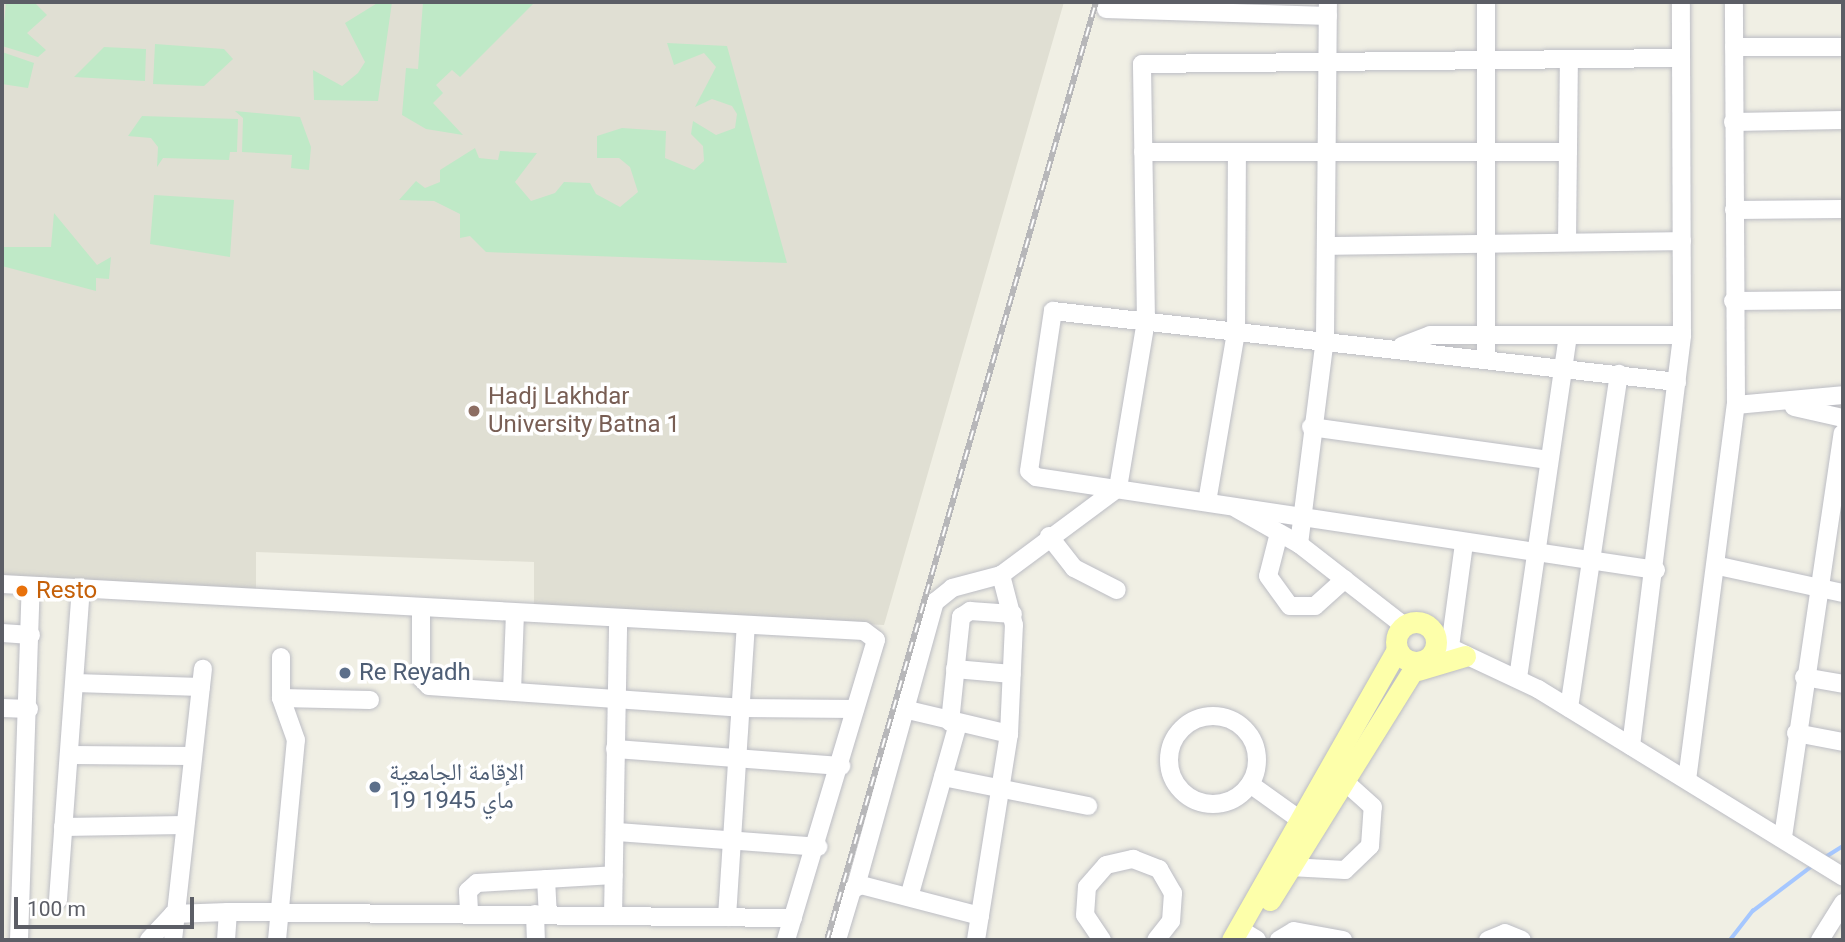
<!DOCTYPE html>
<html>
<head>
<meta charset="utf-8">
<style>
  body { margin:0 }
  #map { position:relative; width:1845px; height:942px; overflow:hidden; background:#f0efe4; font-family:Roboto,"Noto Naskh Arabic",sans-serif }
  div>[style] { position:absolute }
  .education>* { inset:0; background:#e0dfd3 }
  .green>* { inset:0; background:#bfe9c7 }
  .stream>* { height:3.5px; margin:-1.75px; padding:0 1.75px; transform-origin:1.75px; border-radius:1.75px; background:#a5c7ff }
  .roads { filter:drop-shadow(0 0 2px #bcbdc4) drop-shadow(0 0 2px #bcbdc4) }
  .minor>* { height:18px; margin:-9px; padding:0 9px; transform-origin:9px; border-radius:9px; background:#fff }
  .minor>.ring { margin:-9px; padding:0; box-sizing:content-box; background:none; border:18px solid #fff; border-radius:50% }
  .major>* { height:21px; margin:-10.5px; padding:0 10.5px; transform-origin:10.5px; border-radius:10.5px; background:#fdffaa }
  .major>.ring { margin:-10.5px; padding:0; box-sizing:content-box; background:none; border:21px solid #fdffaa; border-radius:50% }
  .rail>* { height:6px; margin-top:-3px; transform-origin:0; background:repeating-linear-gradient(90deg,#fff 0 10px,#b7b7b9 0 20px); box-sizing:border-box; border-block:2px solid #b7b7b9 }
  .dots>* { width:19px; height:19px; translate:-50% -50%; box-sizing:border-box; border:4px solid #fff; border-radius:50% }
  span { translate:-50% -50%; white-space:nowrap; text-align:center; line-height:1.15; -webkit-text-stroke:7px #fff; paint-order:stroke }
  .education-label { font-size:24px; color:#785e54 }
  .left { translate:0 -50%; text-align:left }
  .food-label { font-size:24px; color:#c56008 }
  .service-label { font-size:24px; color:#4e5e75 }
  .frame { position:absolute; inset:0; border:4px solid #5c5e66; pointer-events:none }
  .scale { position:absolute; left:14px; top:897px; width:180px; height:32px; box-sizing:border-box; border:4px solid #5c5e66; border-top:0; padding-left:9px; font-size:21px; line-height:24px; white-space:nowrap; color:#5c5e66; -webkit-text-stroke:5px #fff; paint-order:stroke }
</style>
</head>
<body>
<div id="map">
  <div class="education">
    <i style="clip-path:polygon(2px 2px,1064px 2px,884px 625px,534px 608px,534px 562px,256px 552px,256px 594px,2px 581px)"></i>
  </div>
  <div class="green">
    <i style="clip-path:polygon(6px 2px,34px 2px,47px 15px,27px 33px,46px 50px,38px 57px,2px 46px)"></i>
    <i style="clip-path:polygon(379px 2px,392px 2px,378px 101px,314px 100px,313px 70px,342px 86px,358px 73px,365px 62px,345px 23px)"></i>
    <i style="clip-path:polygon(423px 2px,535px 2px,460px 77px,452px 70px,436px 85px,443px 93px,433px 103px,463px 135px,426px 129px,402px 115px,406px 68px,418px 69px)"></i>
    <i style="clip-path:polygon(667px 43px,727px 46px,787px 263px,486px 252px,470px 236px,460px 238px,460px 214px,434px 201px,399px 200px,416px 181px,425px 188px,440px 182px,440px 170px,475px 148px,479px 158px,498px 160px,500px 151px,537px 153px,515px 182px,531px 201px,555px 193px,564px 182px,590px 183px,596px 194px,620px 207px,638px 192px,630px 167px,619px 158px,597px 158px,597px 136px,622px 128px,666px 131px,665px 158px,694px 170px,704px 161px,703px 146px,691px 134px,693px 121px,716px 135px,735px 128px,737px 114px,732px 106px,712px 99px,695px 107px,716px 67px,704px 53px,674px 65px)"></i>
    <i style="clip-path:polygon(155px 44px,224px 49px,233px 59px,204px 86px,153px 84px)"></i>
    <i style="clip-path:polygon(104px 47px,146px 49px,145px 81px,74px 77px)"></i>
    <i style="clip-path:polygon(2px 52px,34px 63px,28px 88px,2px 84px)"></i>
    <i style="clip-path:polygon(235px 111px,300px 117px,311px 147px,309px 170px,291px 168px,292px 155px,242px 152px,243px 118px)"></i>
    <i style="clip-path:polygon(142px 116px,238px 119px,237px 152px,230px 152px,229px 160px,163px 158px,157px 167px,158px 147px,151px 138px,128px 136px)"></i>
    <i style="clip-path:polygon(154px 195px,234px 200px,230px 257px,150px 244px)"></i>
    <i style="clip-path:polygon(54px 213px,97px 265px,111px 257px,109px 279px,96px 278px,96px 291px,2px 266px,2px 247px,51px 247px)"></i>
  </div>
  <div class="stream">
    <i style="left:1824px;top:858px;width:22px;rotate:-32deg"></i>
    <i style="left:1730px;top:940px;width:37px;rotate:-52deg"></i>
    <i style="left:1753px;top:911px;width:74px;rotate:-37.3deg"></i>
  </div>
  <div class="roads">
    <div class="minor">
      <i style="left:1486px;top:2px;width:358px;rotate:90deg"></i>
      <i style="left:1106px;top:9px;width:222px;rotate:1.8deg"></i>
      <i style="left:1734px;top:47px;width:109px"></i>
      <i style="left:1733px;top:122px;width:110px;rotate:-1deg"></i>
      <i style="left:1143px;top:152px;width:425px"></i>
      <i style="left:1734px;top:210px;width:109px;rotate:-0.5deg"></i>
      <i style="left:1567px;top:242px;width:182px;rotate:-89.4deg"></i>
      <i style="left:1326px;top:246px;width:356px;rotate:-0.8deg"></i>
      <i style="left:1733px;top:301px;width:110px;rotate:-0.5deg"></i>
      <i style="left:1402px;top:346px;width:30px;rotate:-21deg"></i>
      <i style="left:1430px;top:335px;width:252px"></i>
      <i style="left:1736px;top:405px;width:107px;rotate:-5.3deg"></i>
      <i style="left:1794px;top:407px;width:50px;rotate:12.7deg"></i>
      <i style="left:1311px;top:427px;width:240px;rotate:7.9deg"></i>
      <i style="left:1207px;top:502px;width:172px;rotate:-80.3deg"></i>
      <i style="left:1236px;top:332px;width:180px;rotate:-89.7deg"></i>
      <i style="left:1237px;top:509px;width:71px;rotate:29.4deg"></i>
      <i style="left:1299px;top:544px;width:132px;rotate:37.9deg"></i>
      <i style="left:1279px;top:533px;width:44px;rotate:104.3deg"></i>
      <i style="left:1268px;top:576px;width:37px;rotate:54deg"></i>
      <i style="left:1290px;top:606px;width:25px"></i>
      <i style="left:1315px;top:606px;width:40px;rotate:-42deg"></i>
      <i style="left:1049px;top:536px;width:41px;rotate:52deg"></i>
      <i style="left:1074px;top:568px;width:48px;rotate:27.1deg"></i>
      <i style="left:1299px;top:544px;width:209px;rotate:-82.8deg"></i>
      <i style="left:1325px;top:337px;width:335px;rotate:-89.5deg"></i>
      <i style="left:1719px;top:566px;width:127px;rotate:12.3deg"></i>
      <i style="left:1656px;top:570px;width:627px;rotate:-171.47deg"></i>
      <i style="left:1036px;top:477px;width:9px;rotate:-139deg"></i>
      <i style="left:1029px;top:471px;width:162px;rotate:-81.5deg"></i>
      <i style="left:1053px;top:311px;width:628px;rotate:6.49deg"></i>
      <i style="left:2px;top:584px;width:863px;rotate:3.12deg"></i>
      <i style="left:864px;top:631px;width:15px;rotate:37deg"></i>
      <i style="left:876px;top:640px;width:313px;rotate:106.7deg"></i>
      <i style="left:421px;top:608px;width:70px;rotate:90deg"></i>
      <i style="left:421px;top:678px;width:11px;rotate:45deg"></i>
      <i style="left:429px;top:686px;width:312px;rotate:4deg"></i>
      <i style="left:740px;top:708px;width:115px;rotate:0.5deg"></i>
      <i style="left:2px;top:633px;width:29px;rotate:4deg"></i>
      <i style="left:1436px;top:641px;width:113px;rotate:25.2deg"></i>
      <i style="left:1538px;top:689px;width:358px;rotate:31.6deg"></i>
      <i style="left:1450px;top:647px;width:105px;rotate:-82.3deg"></i>
      <i style="left:955px;top:669px;width:57px;rotate:5deg"></i>
      <i style="left:1804px;top:677px;width:40px;rotate:10deg"></i>
      <i style="left:1518px;top:678px;width:345px;rotate:-81.7deg"></i>
      <i style="left:75px;top:683px;width:126px;rotate:1.8deg"></i>
      <i style="left:512px;top:691px;width:78px;rotate:-87.8deg"></i>
      <i style="left:281px;top:698px;width:89px;rotate:1.3deg"></i>
      <i style="left:2px;top:708px;width:27px;rotate:2deg"></i>
      <i style="left:1569px;top:708px;width:338px;rotate:-81.5deg"></i>
      <i style="left:908px;top:710px;width:104px;rotate:13.4deg"></i>
      <i class="ring" style="left:1169px;top:716px;width:70px;height:70px"></i>
      <i style="left:950px;top:722px;width:106px;rotate:-84deg"></i>
      <i style="left:961px;top:617px;width:11px;rotate:-34deg"></i>
      <i style="left:970px;top:611px;width:43px;rotate:4deg"></i>
      <i style="left:1796px;top:733px;width:48px;rotate:10.8deg"></i>
      <i style="left:1631px;top:746px;width:414px;rotate:-82.9deg"></i>
      <i style="left:1682px;top:335px;width:333px;rotate:-90.2deg"></i>
      <i style="left:615px;top:749px;width:227px;rotate:4.3deg"></i>
      <i style="left:71px;top:755px;width:120px;rotate:0.5deg"></i>
      <i style="left:943px;top:777px;width:148px;rotate:11.3deg"></i>
      <i style="left:1687px;top:780px;width:378px;rotate:-82.6deg"></i>
      <i style="left:1736px;top:405px;width:403px;rotate:-90.3deg"></i>
      <i style="left:1250px;top:784px;width:74px;rotate:35.6deg"></i>
      <i style="left:63px;top:827px;width:121px;rotate:-0.9deg"></i>
      <i style="left:616px;top:832px;width:203px;rotate:4.2deg"></i>
      <i style="left:1783px;top:837px;width:408px;rotate:-81.6deg"></i>
      <i style="left:1290px;top:867px;width:55px;rotate:3.1deg"></i>
      <i style="left:1345px;top:870px;width:35px;rotate:-44deg"></i>
      <i style="left:1370px;top:846px;width:39px;rotate:-86deg"></i>
      <i style="left:1373px;top:807px;width:40px;rotate:-138deg"></i>
      <i style="left:546px;top:879px;width:35px;rotate:87deg"></i>
      <i style="left:856px;top:886px;width:295px;rotate:-74.5deg"></i>
      <i style="left:935px;top:602px;width:22px;rotate:-39deg"></i>
      <i style="left:952px;top:588px;width:51px;rotate:-14.9deg"></i>
      <i style="left:909px;top:897px;width:180px;rotate:-74.2deg"></i>
      <i style="left:58px;top:900px;width:313px;rotate:-85.8deg"></i>
      <i style="left:469px;top:911px;width:20px;rotate:-93deg"></i>
      <i style="left:468px;top:891px;width:12px;rotate:-42deg"></i>
      <i style="left:477px;top:883px;width:137px;rotate:-3.3deg"></i>
      <i style="left:535px;top:914px;width:26px;rotate:88deg"></i>
      <i style="left:613px;top:916px;width:298px;rotate:-89deg"></i>
      <i style="left:727px;top:917px;width:291px;rotate:-86.3deg"></i>
      <i style="left:1239px;top:929px;width:21px;rotate:31deg"></i>
      <i style="left:19px;top:940px;width:354px;rotate:-88.1deg"></i>
      <i style="left:149px;top:940px;width:35px;rotate:-47deg"></i>
      <i style="left:173px;top:914px;width:55px;rotate:-2.1deg"></i>
      <i style="left:228px;top:912px;width:565px;rotate:0.61deg"></i>
      <i style="left:173px;top:940px;width:273px;rotate:-83.7deg"></i>
      <i style="left:226px;top:940px;width:28px;rotate:-86deg"></i>
      <i style="left:277px;top:940px;width:201px;rotate:-84.6deg"></i>
      <i style="left:296px;top:740px;width:45px;rotate:-109.7deg"></i>
      <i style="left:281px;top:698px;width:41px;rotate:-90deg"></i>
      <i style="left:837px;top:940px;width:52px;rotate:-73.3deg"></i>
      <i style="left:852px;top:890px;width:10px;rotate:-29deg"></i>
      <i style="left:861px;top:885px;width:123px;rotate:14.6deg"></i>
      <i style="left:976px;top:940px;width:209px;rotate:-80.9deg"></i>
      <i style="left:1009px;top:734px;width:109px;rotate:-87.4deg"></i>
      <i style="left:1014px;top:625px;width:52px;rotate:-104.6deg"></i>
      <i style="left:1001px;top:575px;width:146px;rotate:-36.6deg"></i>
      <i style="left:1118px;top:488px;width:169px;rotate:-80.5deg"></i>
      <i style="left:1146px;top:321px;width:257px;rotate:-90.9deg"></i>
      <i style="left:1142px;top:64px;width:539px;rotate:-0.64deg"></i>
      <i style="left:1102px;top:940px;width:30px;rotate:-124deg"></i>
      <i style="left:1085px;top:915px;width:28px;rotate:-86deg"></i>
      <i style="left:1087px;top:887px;width:29px;rotate:-49deg"></i>
      <i style="left:1106px;top:865px;width:28px;rotate:-13deg"></i>
      <i style="left:1133px;top:859px;width:28px;rotate:21deg"></i>
      <i style="left:1159px;top:869px;width:28px;rotate:60deg"></i>
      <i style="left:1173px;top:893px;width:28px;rotate:94deg"></i>
      <i style="left:1171px;top:921px;width:24px;rotate:128deg"></i>
      <i style="left:1279px;top:940px;width:17px;rotate:-31deg"></i>
      <i style="left:1294px;top:931px;width:50px;rotate:10.4deg"></i>
      <i style="left:1488px;top:940px;width:18px;rotate:-22deg"></i>
      <i style="left:1505px;top:933px;width:18px;rotate:22deg"></i>
      <i style="left:1820px;top:940px;width:44px;rotate:-58.1deg"></i>
    </div>
    <div class="major">
      <i class="ring" style="left:1396px;top:622px;width:19px;height:19px"></i>
      <i style="left:1418px;top:670px;width:49px;rotate:-16.6deg"></i>
      <i style="left:1270px;top:900px;width:280px;rotate:-58.1deg"></i>
      <i style="left:1232px;top:940px;width:334px;rotate:-60.4deg"></i>
    </div>
  </div>
  <div class="rail">
    <i style="left:827px;top:940px;width:976px;rotate:-74deg"></i>
  </div>
  <div class="dots">
    <i style="left:474px;top:411px;background:#8d6e63"></i>
    <i style="left:22px;top:591px;background:#e8710a"></i>
    <i style="left:345px;top:673px;background:#5c6f8a"></i>
    <i style="left:375px;top:787px;background:#5c6f8a"></i>
  </div>
  <div class="education-label">
    <span class="left" style="left:488px;top:411px">Hadj Lakhdar<br>University Batna 1</span>
  </div>
  <div class="food-label">
    <span class="left" style="left:36px;top:591px">Resto</span>
  </div>
  <div class="service-label">
    <span class="left" style="left:359px;top:673px">Re Reyadh</span>
    <span class="left" style="left:389px;top:787px">الإقامة الجامعية<br>19 ماي 1945</span>
  </div>
  <div class="frame"></div>
  <div class="scale">100 m</div>
</div>
</body>
</html>
